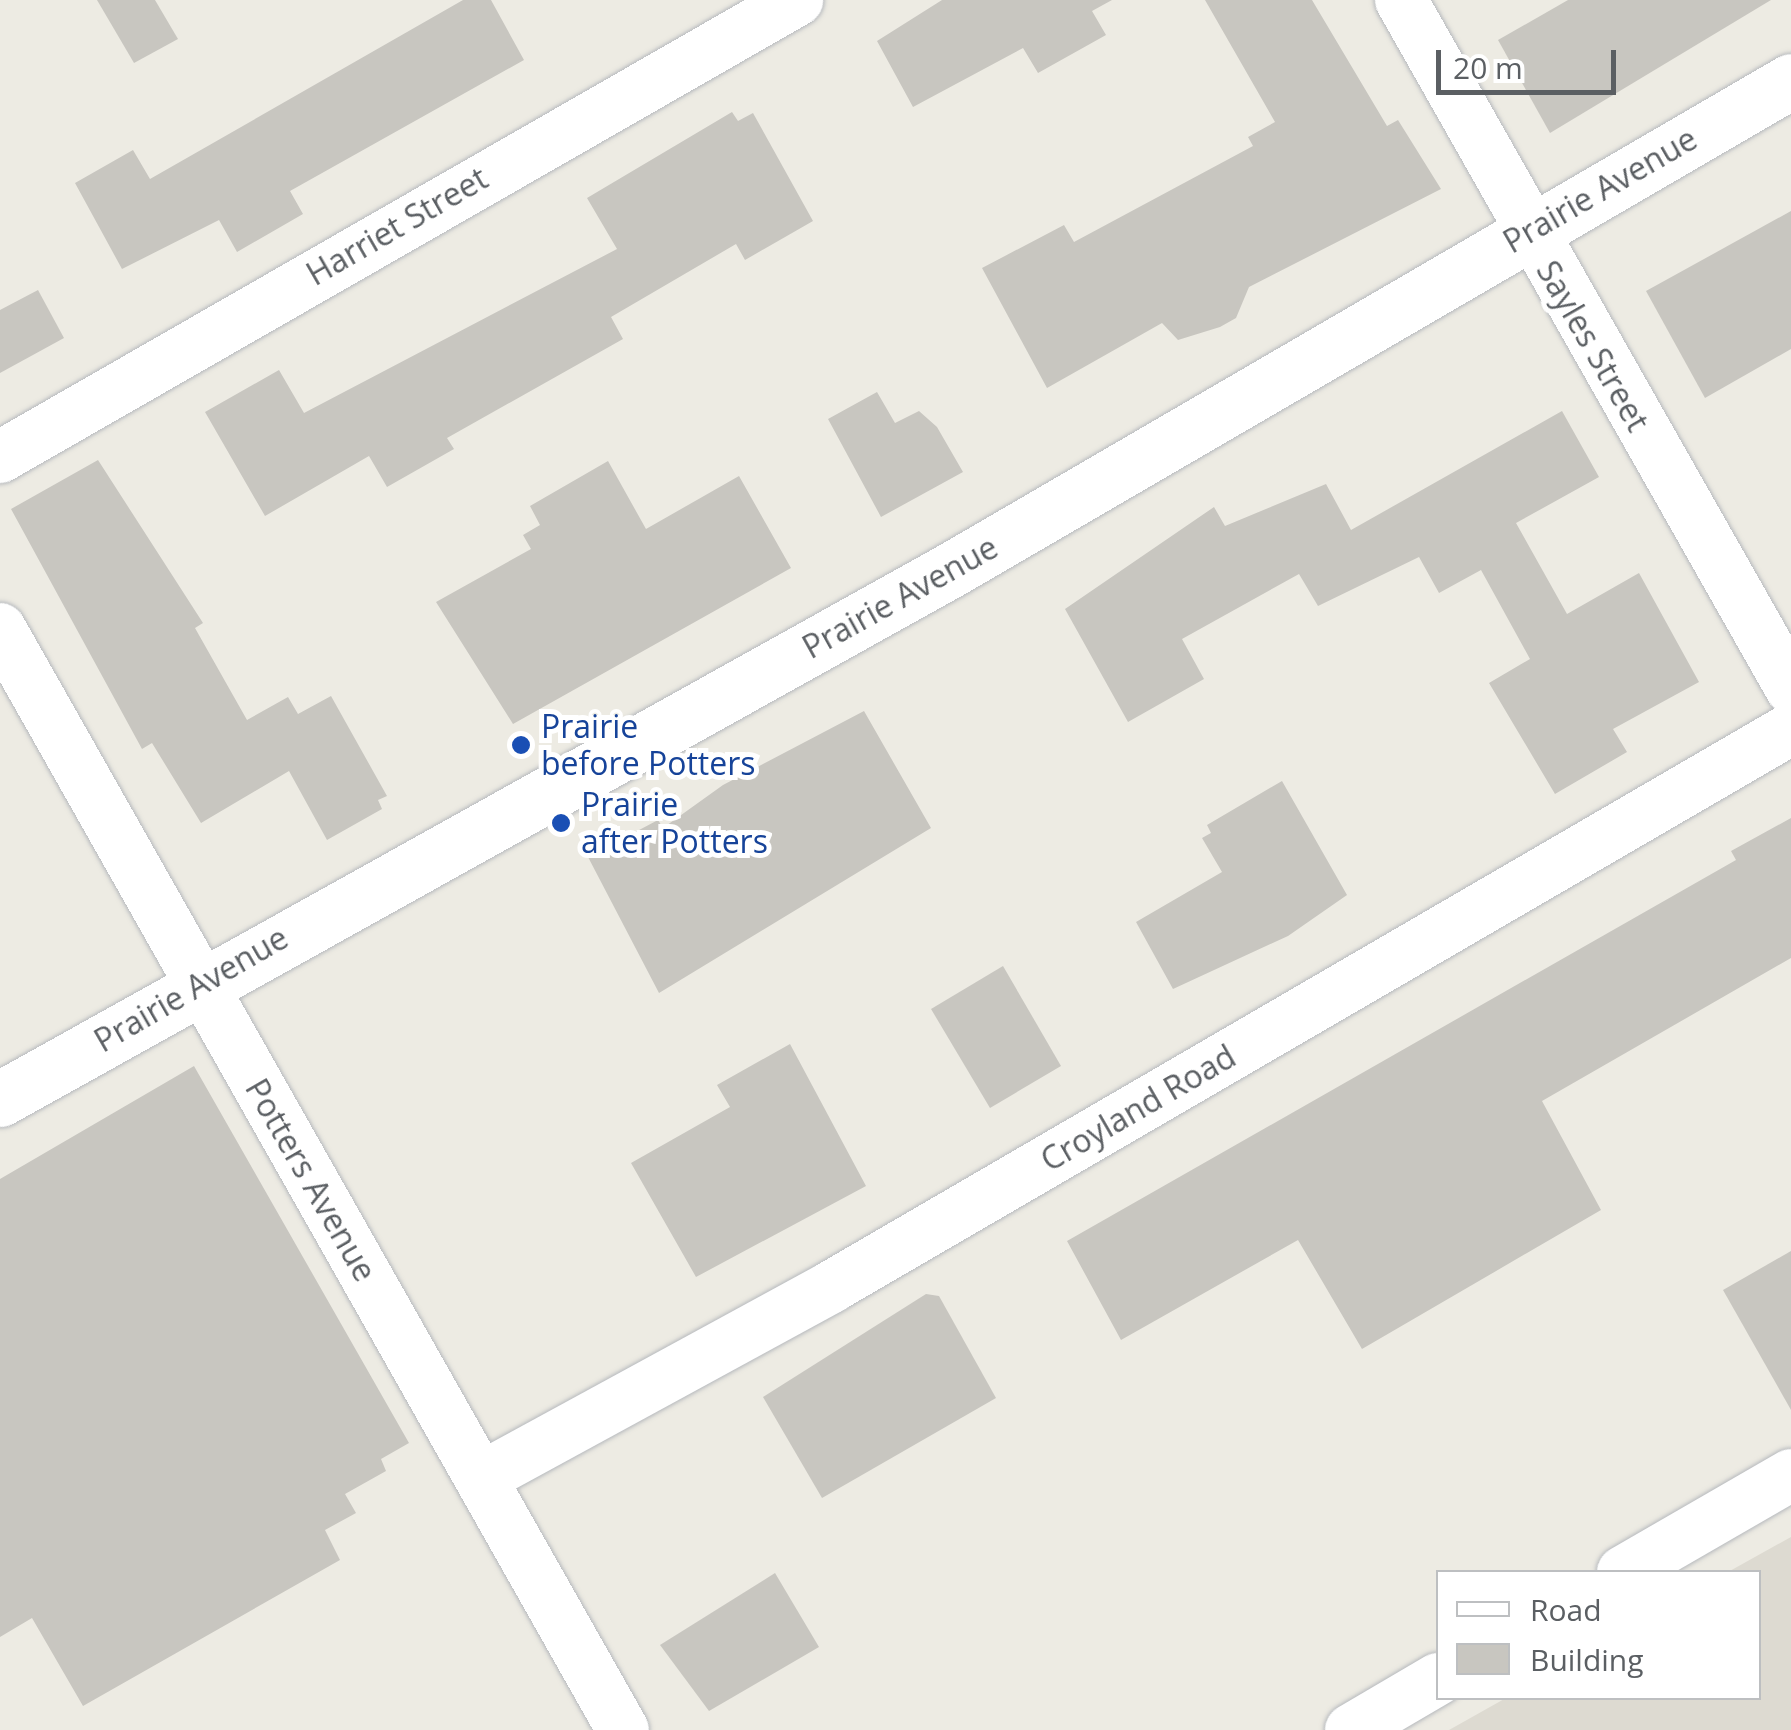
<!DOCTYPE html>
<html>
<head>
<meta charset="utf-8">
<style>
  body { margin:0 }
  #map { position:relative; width:1791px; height:1730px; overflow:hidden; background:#edebe3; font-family:"Open Sans",sans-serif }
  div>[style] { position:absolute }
  .education>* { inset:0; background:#dddad1 }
  .building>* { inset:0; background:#c8c6c0 }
  .roads { filter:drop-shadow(0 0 2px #b6b9bd) drop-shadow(0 0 2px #b6b9bd) }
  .street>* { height:52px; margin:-26px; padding:0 26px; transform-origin:26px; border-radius:26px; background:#fff }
  .secondary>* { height:55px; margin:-27.5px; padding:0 27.5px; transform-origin:27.5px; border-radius:27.5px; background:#fff }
  .dots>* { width:28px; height:28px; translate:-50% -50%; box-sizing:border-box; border:5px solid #fff; border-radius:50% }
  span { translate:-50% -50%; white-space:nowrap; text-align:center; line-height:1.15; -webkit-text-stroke:10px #fff; paint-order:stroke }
  .street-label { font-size:32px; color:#5b5f63 }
  .transit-label { font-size:32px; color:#164399 }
  .left { translate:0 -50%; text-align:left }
  .legend { position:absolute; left:1436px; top:1570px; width:325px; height:130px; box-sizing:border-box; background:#fff; border:2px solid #bdbfc1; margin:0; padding:12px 18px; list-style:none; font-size:30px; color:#5b5f63 }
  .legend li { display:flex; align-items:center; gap:20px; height:50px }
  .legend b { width:50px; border:2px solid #bdbfc1 }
  .scale { position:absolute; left:1436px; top:50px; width:180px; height:45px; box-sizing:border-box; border:5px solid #5b5f63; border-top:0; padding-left:12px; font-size:30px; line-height:35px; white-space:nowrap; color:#5b5f63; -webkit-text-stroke:8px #fff; paint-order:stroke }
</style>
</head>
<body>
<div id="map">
  <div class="education">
    <i style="clip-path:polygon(1791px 1537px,1791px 1730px,1449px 1730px,1506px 1698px,1758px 1698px,1758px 1572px,1728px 1572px)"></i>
  </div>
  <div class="building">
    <i style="clip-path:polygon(97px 0,155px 0,178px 39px,134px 63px)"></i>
    <i style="clip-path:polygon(463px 0,491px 0,524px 60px,290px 191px,303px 214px,237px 252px,219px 220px,122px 269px,75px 183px,133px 150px,150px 179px)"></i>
    <i style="clip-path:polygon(942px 0,1112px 0,1092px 11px,1106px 35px,1038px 73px,1023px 48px,913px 107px,877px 41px)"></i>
    <i style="clip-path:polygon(1205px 0,1312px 0,1387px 126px,1398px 120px,1441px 189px,1249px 287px,1236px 318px,1220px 327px,1178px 340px,1162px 323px,1047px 388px,982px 268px,1064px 225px,1074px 242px,1253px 146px,1248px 137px,1275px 122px)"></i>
    <i style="clip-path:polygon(1568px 0,1771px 0,1550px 133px,1498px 40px)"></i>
    <i style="clip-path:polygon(732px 112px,738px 121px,753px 113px,813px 221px,745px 260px,736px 244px,611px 317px,623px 339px,447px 438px,454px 449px,387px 487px,369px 456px,265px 516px,205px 412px,279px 370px,304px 413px,617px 249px,587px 198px)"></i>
    <i style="clip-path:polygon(1791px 211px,1791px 349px,1705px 398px,1646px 291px)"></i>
    <i style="clip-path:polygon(38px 290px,64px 338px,0 373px,0 310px)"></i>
    <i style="clip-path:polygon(877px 392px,895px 423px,919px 411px,937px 427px,963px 472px,881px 517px,828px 419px)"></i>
    <i style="clip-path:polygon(1562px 411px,1599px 477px,1516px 523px,1567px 614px,1639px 573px,1699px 682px,1613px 729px,1627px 752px,1555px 794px,1489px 683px,1530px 659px,1481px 570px,1439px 593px,1419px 557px,1318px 606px,1299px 574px,1182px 639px,1204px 679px,1128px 722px,1065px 609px,1214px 507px,1225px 526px,1326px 484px,1351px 530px)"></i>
    <i style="clip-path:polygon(98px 460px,203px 623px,195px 628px,247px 720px,288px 697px,298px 714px,331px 696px,387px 796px,378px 800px,382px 809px,327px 840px,289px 771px,201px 823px,152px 743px,142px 749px,11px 509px)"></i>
    <i style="clip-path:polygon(608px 461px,646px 529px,739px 476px,791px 568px,513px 724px,436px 602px,531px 549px,523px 535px,540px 525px,530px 506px)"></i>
    <i style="clip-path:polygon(864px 711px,931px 828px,659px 993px,588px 857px,658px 820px,663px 828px,723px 785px)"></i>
    <i style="clip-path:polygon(1282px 781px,1347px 895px,1288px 936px,1173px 989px,1136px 922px,1222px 872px,1202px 838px,1211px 833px,1207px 825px)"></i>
    <i style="clip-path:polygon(1791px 818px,1791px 958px,1542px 1101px,1601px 1210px,1362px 1349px,1298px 1240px,1121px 1340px,1067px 1241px,1736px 860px,1731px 851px)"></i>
    <i style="clip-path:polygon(1003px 966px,1061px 1066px,990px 1108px,931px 1009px)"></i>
    <i style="clip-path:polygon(790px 1044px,866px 1186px,696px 1277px,631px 1163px,730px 1107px,717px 1085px)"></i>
    <i style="clip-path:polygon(194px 1066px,409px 1443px,381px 1459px,386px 1471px,345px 1494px,356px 1513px,325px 1530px,340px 1560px,83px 1706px,32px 1618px,0 1637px,0 1179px)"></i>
    <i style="clip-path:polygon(1791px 1251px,1791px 1410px,1723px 1290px)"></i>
    <i style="clip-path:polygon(926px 1294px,939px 1296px,996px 1398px,822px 1498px,763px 1397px)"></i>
    <i style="clip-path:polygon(775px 1573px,819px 1647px,709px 1711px,660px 1645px)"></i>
  </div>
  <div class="roads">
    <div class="street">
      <i style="left:1401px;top:0;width:791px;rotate:60.45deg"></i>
      <i style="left:0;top:457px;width:919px;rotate:-29.83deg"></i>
      <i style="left:0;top:629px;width:1265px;rotate:60.5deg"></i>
      <i style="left:481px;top:1478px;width:399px;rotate:-28.6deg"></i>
      <i style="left:831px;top:1287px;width:1110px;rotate:-30.17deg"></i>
      <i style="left:1623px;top:1572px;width:194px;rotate:-30deg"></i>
      <i style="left:1351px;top:1730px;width:101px;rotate:-30.4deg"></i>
    </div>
    <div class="secondary">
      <i style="left:0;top:1099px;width:1092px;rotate:-29.1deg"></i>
      <i style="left:954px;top:568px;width:968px;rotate:-30.19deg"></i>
    </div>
  </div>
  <div class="dots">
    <i style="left:521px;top:745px;background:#1a4fb4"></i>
    <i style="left:561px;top:823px;background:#1a4fb4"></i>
  </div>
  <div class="street-label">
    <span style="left:1600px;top:190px;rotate:-30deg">Prairie Avenue</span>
    <span style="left:397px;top:226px;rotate:-30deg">Harriet Street</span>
    <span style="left:1593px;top:346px;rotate:60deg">Sayles Street</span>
    <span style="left:900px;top:597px;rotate:-29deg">Prairie Avenue</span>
    <span style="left:191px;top:989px;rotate:-30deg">Prairie Avenue</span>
    <span style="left:1138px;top:1108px;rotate:-30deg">Croyland Road</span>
    <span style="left:311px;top:1180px;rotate:60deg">Potters Avenue</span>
  </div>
  <div class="transit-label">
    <span class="left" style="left:541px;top:745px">Prairie<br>before Potters</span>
    <span class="left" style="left:581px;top:823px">Prairie<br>after Potters</span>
  </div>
  <ul class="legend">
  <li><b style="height:12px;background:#fff"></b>Road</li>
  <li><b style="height:28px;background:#c8c6c0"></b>Building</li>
  </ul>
  <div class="scale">20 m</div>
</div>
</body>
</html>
